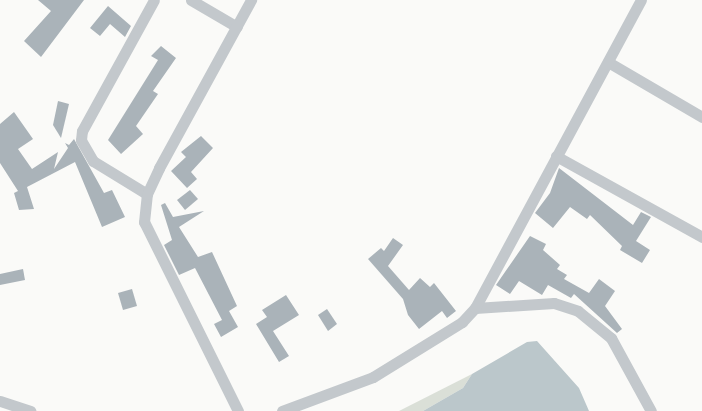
<!DOCTYPE html>
<html>
<head>
<meta charset="utf-8">
<style>
  body { margin:0 }
  #map { position:relative; width:702px; height:411px; overflow:hidden; background:#fafaf8; font-family:Overpass,sans-serif }
  div>[style] { position:absolute }
  .green>* { inset:0; background:#dadfd7 }
  .water>* { inset:0; background:#bbc7cb }
  .building>* { inset:0; background:#aab3b9 }
  .minor>* { height:11px; margin:-5.5px; padding:0 5.5px; transform-origin:5.5px; border-radius:5.5px; background:#c3c8cc }
  span { translate:-50% -50%; white-space:nowrap; text-align:center; line-height:1.15; -webkit-text-stroke:5px #fff; paint-order:stroke }
</style>
</head>
<body>
<div id="map">
  <div class="green">
    <i style="clip-path:polygon(472px 374px,463px 388px,423px 411px,399px 411px)"></i>
  </div>
  <div class="water">
    <i style="clip-path:polygon(537px 341px,579px 388px,589px 411px,423px 411px,463px 388px,472px 374px,527px 342px)"></i>
  </div>
  <div class="building">
    <i style="clip-path:polygon(38px 0,84px 0,41px 57px,24px 41px,51px 11px)"></i>
    <i style="clip-path:polygon(108px 6px,131px 26px,125px 37px,110px 24px,100px 36px,90px 28px)"></i>
    <i style="clip-path:polygon(161px 46px,176px 58px,153px 91px,158px 94px,136px 126px,143px 134px,121px 154px,108px 140px,158px 60px,151px 56px)"></i>
    <i style="clip-path:polygon(58px 101px,69px 104px,61px 138px,53px 125px)"></i>
    <i style="clip-path:polygon(14px 112px,33px 139px,18px 149px,32px 169px,58px 152px,54px 169px,68px 148px,65px 143px,69px 145px,74px 139px,104px 193px,112px 190px,125px 217px,102px 227px,75px 162px,27px 187px,34px 209px,19px 210px,14px 193px,18px 191px,0 163px,0 124px)"></i>
    <i style="clip-path:polygon(201px 136px,213px 148px,191px 172px,197px 179px,187px 188px,171px 171px,186px 157px,181px 152px)"></i>
    <i style="clip-path:polygon(559px 168px,633px 225px,641px 212px,651px 217px,636px 241px,650px 250px,642px 263px,620px 250px,622px 246px,590px 215px,587px 219px,570px 207px,553px 228px,535px 213px,550px 193px)"></i>
    <i style="clip-path:polygon(190px 190px,198px 199px,185px 210px,177px 200px)"></i>
    <i style="clip-path:polygon(165px 203px,173px 217px,204px 211px,179px 227px,198px 257px,212px 252px,237px 306px,229px 311px,238px 327px,221px 337px,214px 324px,222px 320px,195px 268px,179px 275px,164px 245px,172px 240px,161px 205px)"></i>
    <i style="clip-path:polygon(530px 236px,546px 244px,543px 250px,560px 265px,557px 269px,567px 275px,564px 279px,589px 293px,599px 279px,615px 291px,605px 306px,622px 329px,617px 333px,574px 294px,571px 298px,548px 285px,542px 295px,519px 281px,510px 294px,496px 285px)"></i>
    <i style="clip-path:polygon(393px 238px,403px 245px,388px 266px,409px 290px,420px 278px,430px 287px,434px 283px,456px 311px,447px 318px,442px 311px,419px 329px,408px 315px,403px 299px,368px 259px,381px 248px,384px 251px)"></i>
    <i style="clip-path:polygon(23px 269px,25px 280px,0 285px,0 274px)"></i>
    <i style="clip-path:polygon(132px 289px,137px 306px,123px 310px,118px 293px)"></i>
    <i style="clip-path:polygon(286px 295px,299px 315px,273px 331px,289px 356px,279px 362px,256px 324px,267px 317px,262px 310px)"></i>
    <i style="clip-path:polygon(327px 309px,337px 324px,328px 331px,318px 315px)"></i>
  </div>
  <div class="minor">
    <i style="left:191px;top:0;width:53px;rotate:30.4deg"></i>
    <i style="left:608px;top:62px;width:109px;rotate:30.3deg"></i>
    <i style="left:556px;top:156px;width:167px;rotate:29deg"></i>
    <i style="left:147px;top:194px;width:63px;rotate:-148.6deg"></i>
    <i style="left:93px;top:161px;width:24px;rotate:-120deg"></i>
    <i style="left:81px;top:140px;width:9px;rotate:-84deg"></i>
    <i style="left:82px;top:131px;width:149px;rotate:-61.2deg"></i>
    <i style="left:475px;top:308px;width:79px;rotate:-3.6deg"></i>
    <i style="left:554px;top:303px;width:25px;rotate:18deg"></i>
    <i style="left:578px;top:311px;width:43px;rotate:39.3deg"></i>
    <i style="left:611px;top:338px;width:83px;rotate:61.3deg"></i>
    <i style="left:0;top:401px;width:32px;rotate:18deg"></i>
    <i style="left:238px;top:411px;width:211px;rotate:-116.4deg"></i>
    <i style="left:144px;top:222px;width:28px;rotate:-84deg"></i>
    <i style="left:147px;top:194px;width:29px;rotate:-65deg"></i>
    <i style="left:159px;top:168px;width:192px;rotate:-61.3deg"></i>
    <i style="left:282px;top:411px;width:97px;rotate:-20.5deg"></i>
    <i style="left:373px;top:377px;width:105px;rotate:-31.7deg"></i>
    <i style="left:462px;top:322px;width:19px;rotate:-47deg"></i>
    <i style="left:475px;top:308px;width:350px;rotate:-61.7deg"></i>
  </div>
</div>
</body>
</html>
